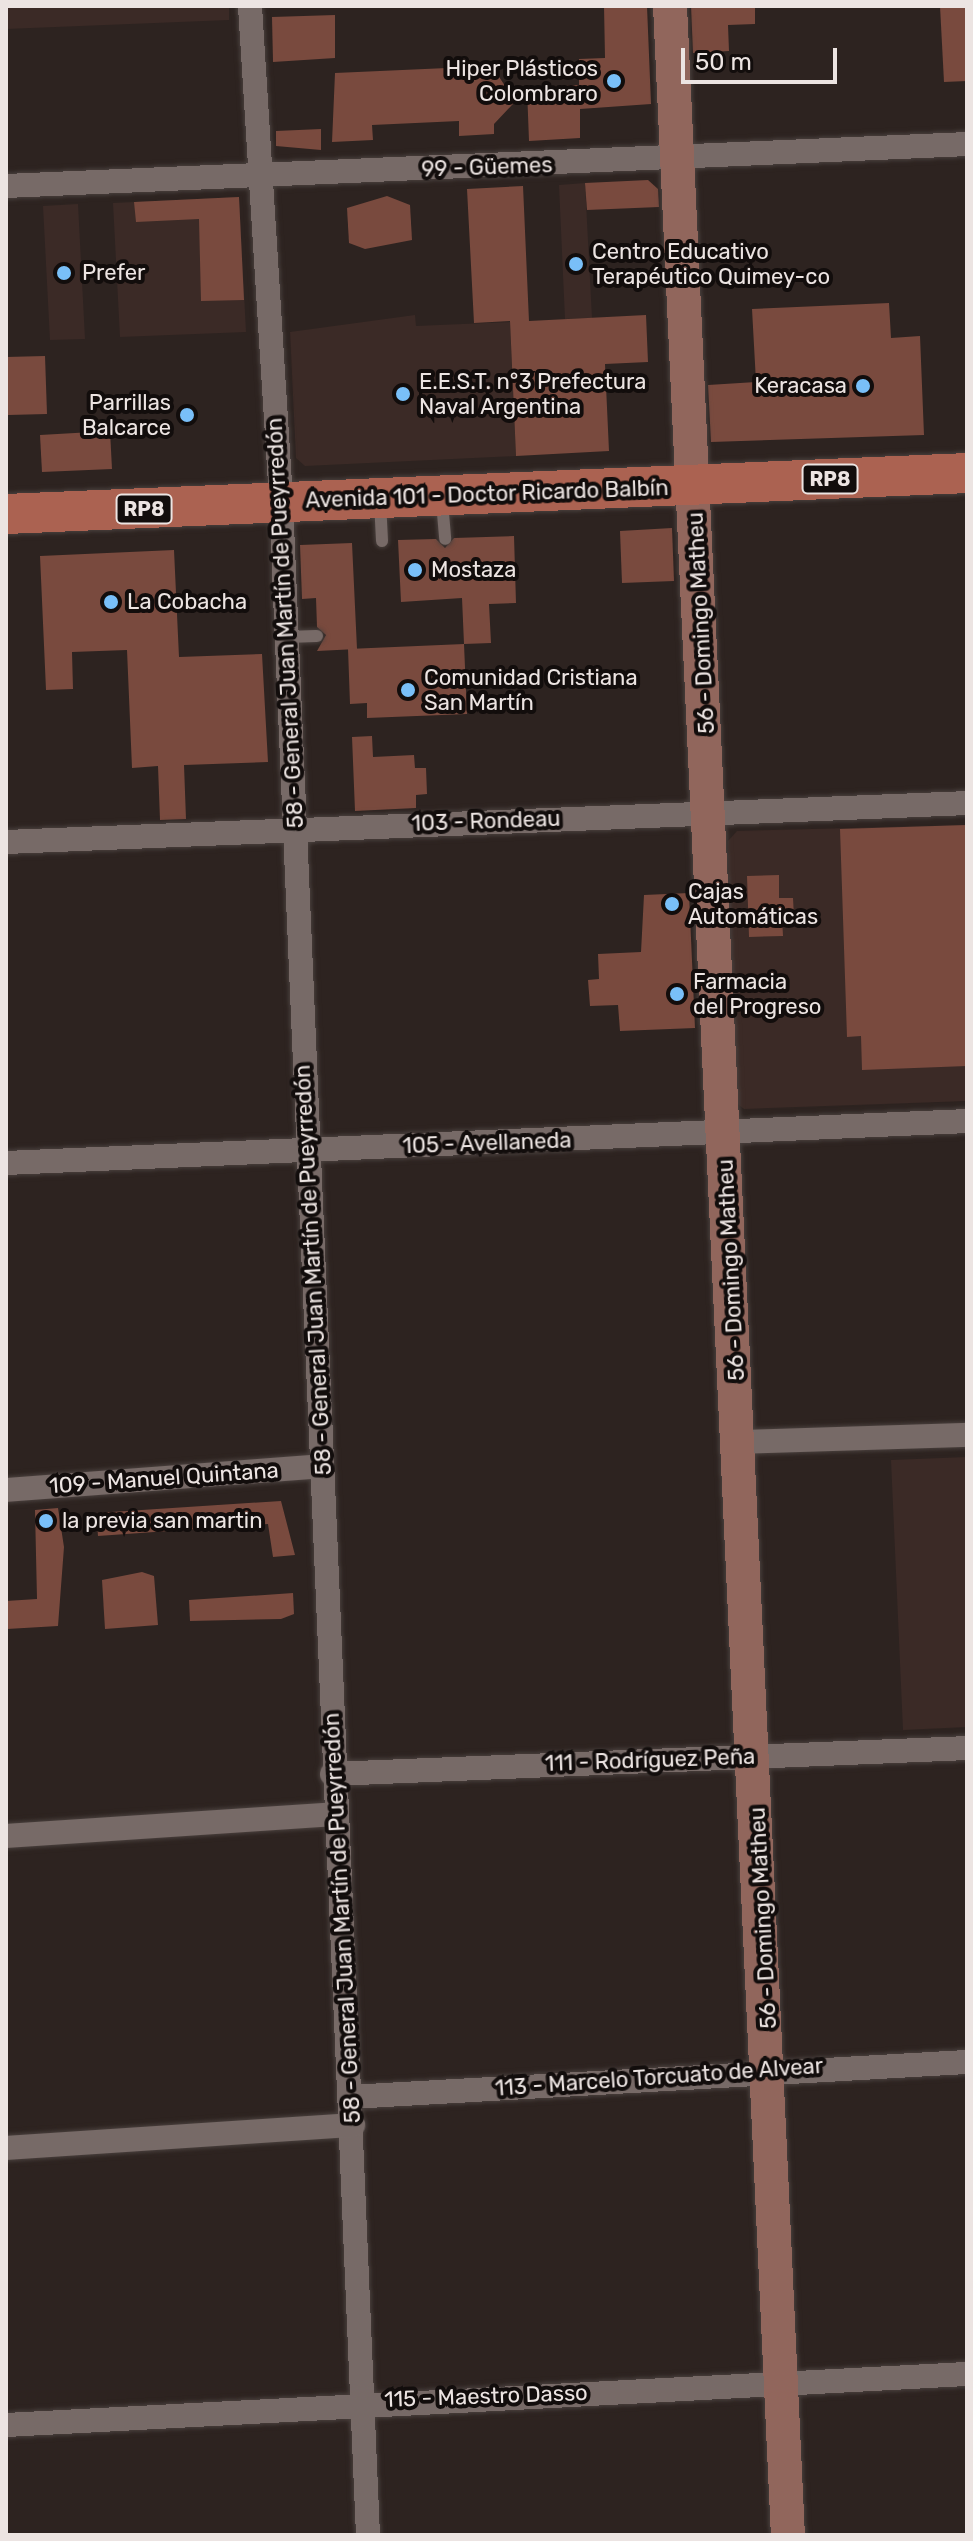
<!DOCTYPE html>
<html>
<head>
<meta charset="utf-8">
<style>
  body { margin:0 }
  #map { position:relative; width:973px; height:2541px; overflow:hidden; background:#2d2320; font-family:Rubik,sans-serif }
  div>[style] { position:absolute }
  .built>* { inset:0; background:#3b2a26 }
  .building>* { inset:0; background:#794a3e }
  .roads { filter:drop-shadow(0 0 2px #49403d) drop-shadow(0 0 2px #49403d) }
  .lane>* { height:12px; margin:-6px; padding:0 6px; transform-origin:6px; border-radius:6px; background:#776a67 }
  .street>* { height:24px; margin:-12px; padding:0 12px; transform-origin:12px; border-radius:12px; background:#776a67 }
  .secondary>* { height:34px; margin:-17px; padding:0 17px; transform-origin:17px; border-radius:17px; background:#91665c }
  .primary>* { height:40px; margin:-20px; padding:0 20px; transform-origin:20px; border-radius:20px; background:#ab6251 }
  .dots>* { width:22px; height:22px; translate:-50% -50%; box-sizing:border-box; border:4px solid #120d0c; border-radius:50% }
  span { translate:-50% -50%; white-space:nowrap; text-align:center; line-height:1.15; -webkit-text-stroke:8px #120d0c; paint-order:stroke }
  .shield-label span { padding:2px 6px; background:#120d0c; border:2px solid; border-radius:6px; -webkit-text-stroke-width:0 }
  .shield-label { font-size:20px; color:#ece4e2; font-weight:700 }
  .poi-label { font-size:22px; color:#ece4e2 }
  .right { translate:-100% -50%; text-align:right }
  .left { translate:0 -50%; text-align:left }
  .street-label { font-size:22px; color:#ece4e2 }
  .frame { position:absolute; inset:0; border:8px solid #ece4e2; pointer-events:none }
  .scale { position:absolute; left:681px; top:48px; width:156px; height:36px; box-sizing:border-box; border:4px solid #ece4e2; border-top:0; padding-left:10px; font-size:24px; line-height:28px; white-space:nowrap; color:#ece4e2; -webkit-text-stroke:6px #120d0c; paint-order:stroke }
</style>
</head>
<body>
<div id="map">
  <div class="built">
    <i style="clip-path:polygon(6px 6px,229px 6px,229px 20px,6px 29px)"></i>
    <i style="clip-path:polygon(585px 183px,592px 318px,565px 319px,559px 185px)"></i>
    <i style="clip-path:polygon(239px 197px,246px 332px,120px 337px,113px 203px)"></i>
    <i style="clip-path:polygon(78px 204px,85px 339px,50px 340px,43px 206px)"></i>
    <i style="clip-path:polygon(415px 315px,416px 326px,510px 322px,516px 456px,305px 466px,296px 458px,290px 332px)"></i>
    <i style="clip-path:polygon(967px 825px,967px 1101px,744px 1109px,735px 1102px,728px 841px,737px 831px)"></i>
    <i style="clip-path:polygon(967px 1457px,967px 1727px,903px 1730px,891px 1460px)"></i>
  </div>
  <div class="building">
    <i style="clip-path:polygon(604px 6px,647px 6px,651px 104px,580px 109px,580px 138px,529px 141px,527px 89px,494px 124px,494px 134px,459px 136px,459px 121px,372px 125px,373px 140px,332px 142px,335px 73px,492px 66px,507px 89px,579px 85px,579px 59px,605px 58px)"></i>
    <i style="clip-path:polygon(691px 6px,755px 6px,755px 24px,728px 25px,729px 51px,693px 53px)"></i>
    <i style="clip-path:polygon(940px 6px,967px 6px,967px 81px,944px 82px)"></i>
    <i style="clip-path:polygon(335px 15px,335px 58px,273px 62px,272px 17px)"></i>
    <i style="clip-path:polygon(321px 129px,321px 150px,276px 146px,276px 131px)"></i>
    <i style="clip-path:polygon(648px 180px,658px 189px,659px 207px,587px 210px,585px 183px)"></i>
    <i style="clip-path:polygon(523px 186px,529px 321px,646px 315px,648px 362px,605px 364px,609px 451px,516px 456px,510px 321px,474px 323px,467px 189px)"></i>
    <i style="clip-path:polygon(387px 196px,410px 205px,412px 240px,365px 249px,349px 243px,347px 208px)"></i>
    <i style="clip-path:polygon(239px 197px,244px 300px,201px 301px,199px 219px,136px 222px,134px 202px)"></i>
    <i style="clip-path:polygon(889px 303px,891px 338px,920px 336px,924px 435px,711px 442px,708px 385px,756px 382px,752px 309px)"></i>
    <i style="clip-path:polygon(45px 356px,47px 414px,8px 415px,6px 357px)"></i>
    <i style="clip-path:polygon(110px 431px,112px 469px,42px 472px,40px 435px)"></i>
    <i style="clip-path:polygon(672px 528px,674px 581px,622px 583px,620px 531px)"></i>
    <i style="clip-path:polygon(514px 536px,516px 603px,489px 604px,491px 643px,464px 644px,462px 598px,401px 602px,398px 540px,436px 539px,445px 548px,454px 538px)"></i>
    <i style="clip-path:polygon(352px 543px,357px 649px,317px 651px,326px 635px,317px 627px,316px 598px,302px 599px,300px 545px)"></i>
    <i style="clip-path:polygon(174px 550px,179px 657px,262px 654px,268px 762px,184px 765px,186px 819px,160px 820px,158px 766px,132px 768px,127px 650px,72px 652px,73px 689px,46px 690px,40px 556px)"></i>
    <i style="clip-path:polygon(464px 644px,467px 714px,367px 718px,367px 703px,350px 704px,348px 649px)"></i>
    <i style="clip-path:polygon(372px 736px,373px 757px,414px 755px,415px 768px,426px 768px,427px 794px,416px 795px,416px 808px,355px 811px,352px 737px)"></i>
    <i style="clip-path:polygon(967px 825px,967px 1066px,862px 1070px,861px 1036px,847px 1037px,840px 829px)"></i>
    <i style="clip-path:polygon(779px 875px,779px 898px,793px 898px,794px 917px,782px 917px,783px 936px,749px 937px,747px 876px)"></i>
    <i style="clip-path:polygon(689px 893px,695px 1028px,620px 1031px,618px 1005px,590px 1006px,588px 980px,599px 979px,598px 954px,641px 952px,644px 895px)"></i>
    <i style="clip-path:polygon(281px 1501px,295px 1555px,273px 1557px,268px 1524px,98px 1536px,96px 1513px)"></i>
    <i style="clip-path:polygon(58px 1508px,64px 1547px,58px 1626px,7px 1629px,6px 1601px,37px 1599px,35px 1510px)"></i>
    <i style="clip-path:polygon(142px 1572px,154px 1576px,158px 1625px,105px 1629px,102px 1580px)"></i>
    <i style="clip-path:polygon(293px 1593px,294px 1614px,281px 1619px,190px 1621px,189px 1600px)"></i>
  </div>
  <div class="roads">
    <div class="lane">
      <i style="left:380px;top:501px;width:40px;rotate:87.1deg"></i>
      <i style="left:442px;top:502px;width:37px;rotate:85deg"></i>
      <i style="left:287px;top:637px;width:30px;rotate:-2deg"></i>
    </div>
    <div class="street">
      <i style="left:250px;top:6px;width:497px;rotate:86.4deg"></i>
      <i style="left:281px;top:502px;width:2035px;rotate:87.55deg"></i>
      <i style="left:6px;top:186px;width:962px;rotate:-2.5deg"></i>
      <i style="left:6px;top:842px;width:962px;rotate:-2.32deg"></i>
      <i style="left:6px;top:1163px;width:962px;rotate:-2.5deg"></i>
      <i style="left:739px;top:1442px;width:228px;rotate:-1.8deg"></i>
      <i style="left:6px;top:1490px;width:317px;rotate:-4.3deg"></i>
      <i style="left:332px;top:1774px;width:636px;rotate:-2.34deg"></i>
      <i style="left:6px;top:1836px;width:329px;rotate:-3.8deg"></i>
      <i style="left:350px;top:2097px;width:618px;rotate:-3.25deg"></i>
      <i style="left:6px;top:2148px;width:348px;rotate:-3.8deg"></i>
      <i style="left:6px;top:2425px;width:962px;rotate:-3.04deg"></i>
    </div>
    <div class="secondary">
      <i style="left:670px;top:6px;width:2532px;rotate:87.33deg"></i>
    </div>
    <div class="primary">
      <i style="left:6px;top:514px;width:962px;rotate:-2.44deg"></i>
    </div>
  </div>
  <div class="dots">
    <i style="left:614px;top:81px;background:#79bff8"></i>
    <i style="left:576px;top:264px;background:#79bff8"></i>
    <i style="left:64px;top:273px;background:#79bff8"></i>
    <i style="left:863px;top:386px;background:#79bff8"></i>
    <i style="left:403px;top:394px;background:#79bff8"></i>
    <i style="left:187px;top:415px;background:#79bff8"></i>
    <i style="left:415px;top:570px;background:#79bff8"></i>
    <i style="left:111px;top:602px;background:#79bff8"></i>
    <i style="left:408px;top:690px;background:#79bff8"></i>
    <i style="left:672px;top:904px;background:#79bff8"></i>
    <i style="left:677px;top:994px;background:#79bff8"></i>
    <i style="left:46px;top:1521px;background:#79bff8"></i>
  </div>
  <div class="shield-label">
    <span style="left:830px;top:479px">RP8</span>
    <span style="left:144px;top:509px">RP8</span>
  </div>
  <div class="poi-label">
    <span class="right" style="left:598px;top:81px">Hiper Plásticos<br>Colombraro</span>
    <span class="left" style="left:592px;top:264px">Centro Educativo<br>Terapéutico Quimey-co</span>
    <span class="left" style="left:82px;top:273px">Prefer</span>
    <span class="left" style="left:419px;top:394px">E.E.S.T. n°3 Prefectura<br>Naval Argentina</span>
    <span class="right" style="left:847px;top:386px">Keracasa</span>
    <span class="right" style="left:171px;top:415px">Parrillas<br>Balcarce</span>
    <span class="left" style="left:431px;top:570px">Mostaza</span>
    <span class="left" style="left:127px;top:602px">La Cobacha</span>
    <span class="left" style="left:424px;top:690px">Comunidad Cristiana<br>San Martín</span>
    <span class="left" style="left:688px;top:904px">Cajas<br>Automáticas</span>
    <span class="left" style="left:693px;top:994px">Farmacia<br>del Progreso</span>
    <span class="left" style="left:62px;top:1521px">la previa san martin</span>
  </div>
  <div class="street-label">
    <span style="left:487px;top:167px;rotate:-2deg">99 - Güemes</span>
    <span style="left:487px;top:494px;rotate:-2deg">Avenida 101 - Doctor Ricardo Balbín</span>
    <span style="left:285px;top:623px;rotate:-93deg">58 - General Juan Martín de Pueyrredón</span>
    <span style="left:701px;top:623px;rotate:-93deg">56 - Domingo Matheu</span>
    <span style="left:486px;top:821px;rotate:-2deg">103 - Rondeau</span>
    <span style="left:487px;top:1143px;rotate:-2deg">105 - Avellaneda</span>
    <span style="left:313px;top:1270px;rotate:-93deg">58 - General Juan Martín de Pueyrredón</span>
    <span style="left:731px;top:1270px;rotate:-93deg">56 - Domingo Matheu</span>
    <span style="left:164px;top:1478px;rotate:-4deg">109 - Manuel Quintana</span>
    <span style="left:650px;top:1760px;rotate:-2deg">111 - Rodríguez Peña</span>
    <span style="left:342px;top:1918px;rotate:-93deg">58 - General Juan Martín de Pueyrredón</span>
    <span style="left:763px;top:1918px;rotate:-93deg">56 - Domingo Matheu</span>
    <span style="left:659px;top:2077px;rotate:-4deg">113 - Marcelo Torcuato de Alvear</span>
    <span style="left:486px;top:2396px;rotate:-2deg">115 - Maestro Dasso</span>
  </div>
  <div class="frame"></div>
  <div class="scale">50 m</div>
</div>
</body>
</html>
